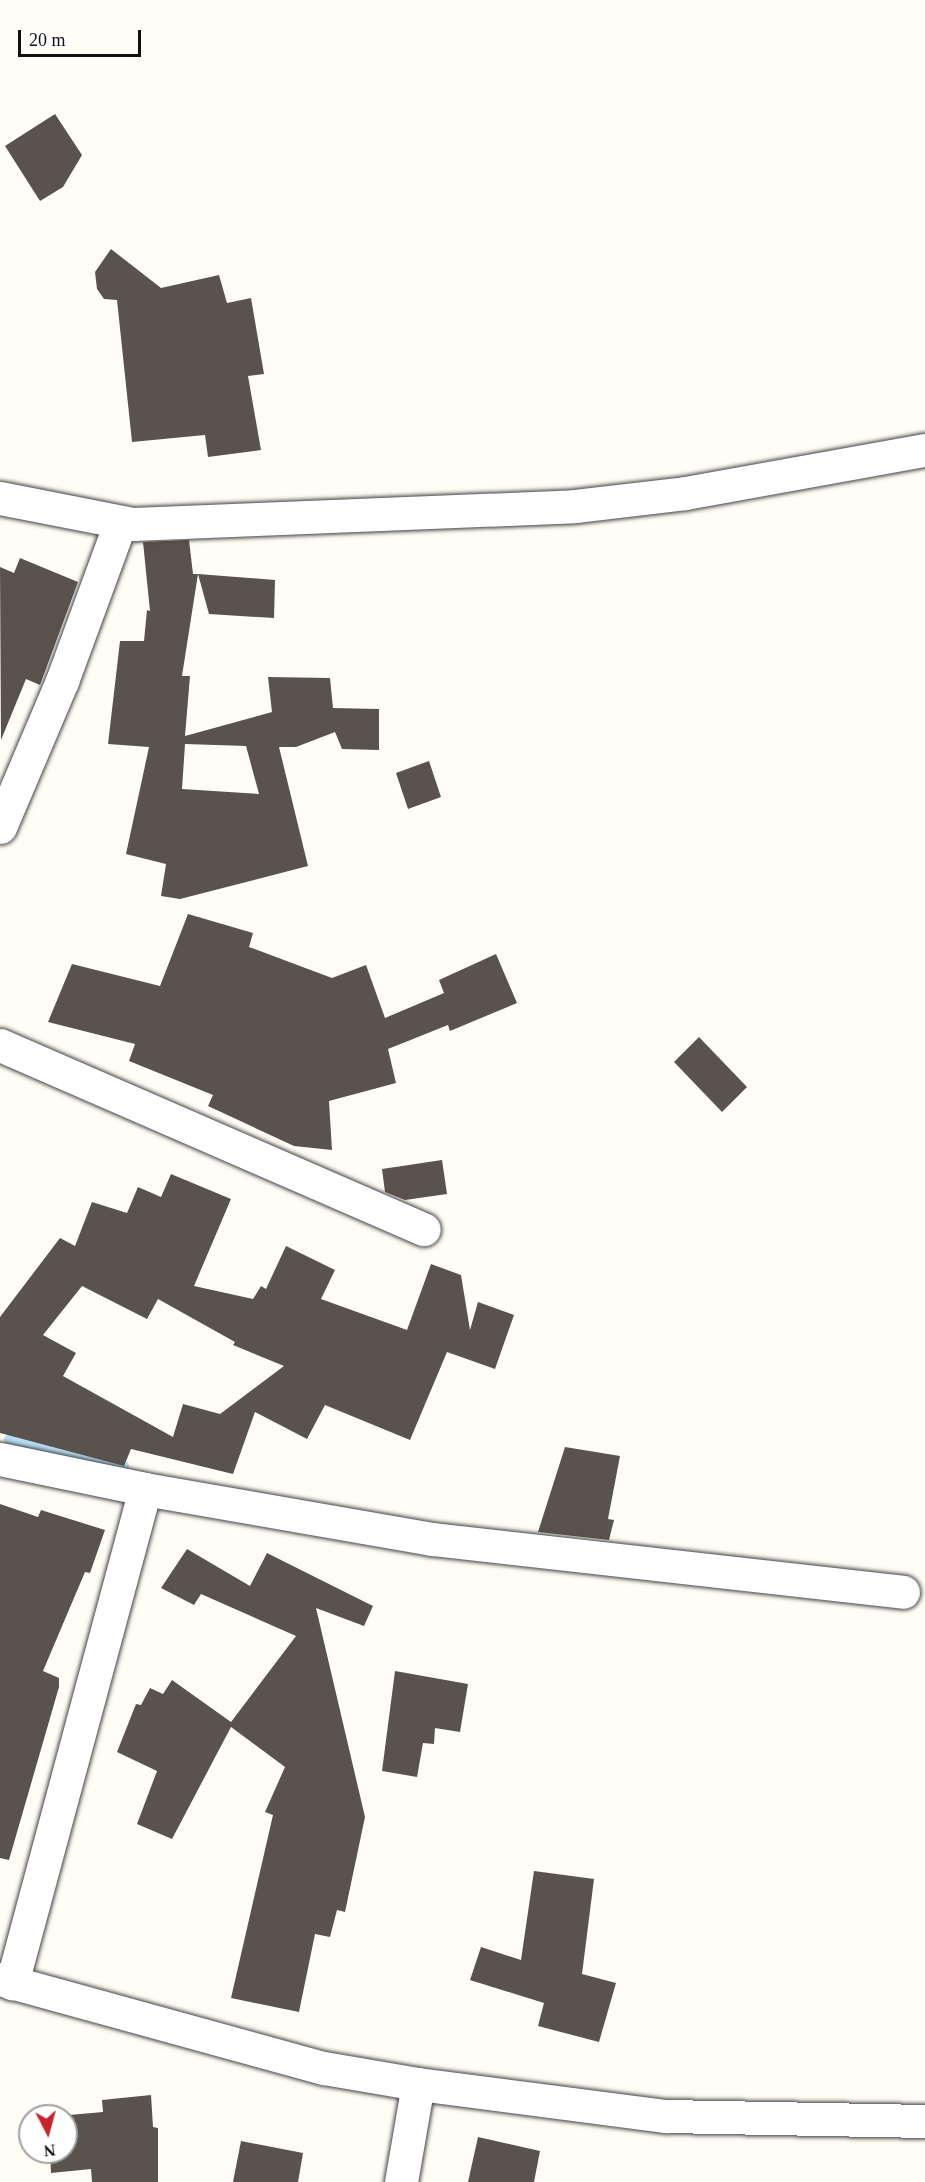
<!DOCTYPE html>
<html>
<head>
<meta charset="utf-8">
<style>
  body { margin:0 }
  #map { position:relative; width:925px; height:2182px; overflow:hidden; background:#fffdf5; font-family:"Times New Roman",serif }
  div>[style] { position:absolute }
  .stream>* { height:12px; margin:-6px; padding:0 6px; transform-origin:6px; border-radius:6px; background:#b9e0f7 }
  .building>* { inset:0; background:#5a524d }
  .roads { filter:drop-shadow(0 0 2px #444) drop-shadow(0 0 2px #444) }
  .minor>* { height:33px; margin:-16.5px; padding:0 16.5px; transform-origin:16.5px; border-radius:16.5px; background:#fff }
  span { translate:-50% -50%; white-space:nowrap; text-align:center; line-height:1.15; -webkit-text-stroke:6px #fff; paint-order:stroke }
  .north { position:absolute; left:18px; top:2104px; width:60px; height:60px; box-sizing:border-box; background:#fff; border:2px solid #a0a0a0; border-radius:50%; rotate:174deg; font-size:16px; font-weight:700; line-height:24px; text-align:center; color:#111 }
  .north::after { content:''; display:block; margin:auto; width:21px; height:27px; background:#c4262e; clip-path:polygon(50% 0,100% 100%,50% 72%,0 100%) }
  .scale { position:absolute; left:18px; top:30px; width:123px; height:27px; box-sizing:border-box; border:3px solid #111; border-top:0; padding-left:8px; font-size:18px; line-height:21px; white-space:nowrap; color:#111; -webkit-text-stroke:4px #fff; paint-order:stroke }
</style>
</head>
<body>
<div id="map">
  <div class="stream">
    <i style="left:10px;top:1440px;width:116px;rotate:13deg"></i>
  </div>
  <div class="building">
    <i style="clip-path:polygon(55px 114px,82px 155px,63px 187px,40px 201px,5px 146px)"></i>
    <i style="clip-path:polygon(111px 249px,161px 288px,219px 275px,227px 303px,251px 298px,264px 374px,248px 376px,261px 450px,208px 457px,205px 435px,132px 442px,117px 300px,104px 299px,97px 289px,95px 272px)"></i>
    <i style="clip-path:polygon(evenodd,189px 540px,193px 574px,198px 574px,182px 676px,190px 676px,185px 736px,272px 712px,268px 677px,330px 678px,333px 708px,379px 709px,379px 750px,342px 749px,335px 732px,296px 747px,279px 747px,308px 866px,180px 899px,161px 896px,166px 864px,126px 854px,149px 747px,108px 744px,120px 641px,144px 641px,147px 610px,150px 611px,143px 542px,189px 540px,185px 744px,246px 746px,259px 794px,182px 789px,185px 744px)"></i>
    <i style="clip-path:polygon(20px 558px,78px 582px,40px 685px,26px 679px,1px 740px,0 567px,14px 573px)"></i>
    <i style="clip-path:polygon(198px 574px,275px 580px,274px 618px,209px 614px)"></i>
    <i style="clip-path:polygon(429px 761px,441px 797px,408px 809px,396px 773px)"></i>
    <i style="clip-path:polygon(188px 914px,253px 933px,249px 947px,332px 978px,366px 965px,385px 1018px,444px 993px,439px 980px,496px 954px,517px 1003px,450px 1031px,448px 1025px,388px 1049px,396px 1083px,329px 1101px,332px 1150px,294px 1146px,208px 1106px,213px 1095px,129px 1061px,135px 1044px,48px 1022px,72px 964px,160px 986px)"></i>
    <i style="clip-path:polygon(699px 1037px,747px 1087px,722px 1112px,674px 1062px)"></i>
    <i style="clip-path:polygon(442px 1160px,447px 1194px,405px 1200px,385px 1192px,382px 1169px)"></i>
    <i style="clip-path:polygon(evenodd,171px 1174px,231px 1199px,194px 1286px,253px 1299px,261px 1286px,266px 1289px,286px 1246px,335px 1270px,321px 1299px,407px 1330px,431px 1264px,461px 1275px,470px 1330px,478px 1302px,514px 1315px,495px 1369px,447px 1352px,410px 1440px,325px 1405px,307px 1439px,255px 1412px,233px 1474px,131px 1449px,124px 1466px,0 1433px,0 1317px,60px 1238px,75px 1246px,92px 1202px,127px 1213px,138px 1187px,161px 1197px,171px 1174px,82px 1286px,147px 1319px,158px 1299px,235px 1342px,233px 1345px,284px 1366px,220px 1414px,183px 1404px,173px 1437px,63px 1376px,76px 1353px,43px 1335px,82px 1286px)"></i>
    <i style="clip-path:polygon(565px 1447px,620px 1456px,608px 1519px,614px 1520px,609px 1540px,538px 1532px)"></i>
    <i style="clip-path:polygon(0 1504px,38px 1517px,41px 1510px,105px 1530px,90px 1573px,85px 1572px,43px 1671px,59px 1678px,59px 1687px,9px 1860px,0 1858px)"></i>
    <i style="clip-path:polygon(187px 1549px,250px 1586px,267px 1553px,373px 1606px,364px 1626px,316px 1608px,365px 1817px,345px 1912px,337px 1910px,330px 1937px,315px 1934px,299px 2012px,231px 1998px,273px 1815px,265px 1812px,285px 1767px,231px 1727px,172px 1839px,137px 1824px,157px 1771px,117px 1752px,136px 1704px,141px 1705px,150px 1688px,163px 1694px,172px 1680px,231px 1722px,296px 1636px,201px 1594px,194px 1605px,161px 1588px)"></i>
    <i style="clip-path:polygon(395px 1671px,468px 1684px,460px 1732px,435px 1728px,434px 1744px,423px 1743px,417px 1777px,382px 1771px)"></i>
    <i style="clip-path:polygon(534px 1871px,594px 1879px,582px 1974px,616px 1983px,599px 2042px,538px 2026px,544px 2003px,470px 1980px,481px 1947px,521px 1960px)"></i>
    <i style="clip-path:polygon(151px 2095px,153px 2127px,158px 2128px,158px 2182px,92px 2182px,91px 2169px,51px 2173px,50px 2152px,66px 2152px,66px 2116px,58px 2116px,103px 2112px,102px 2100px)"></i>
    <i style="clip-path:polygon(478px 2137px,540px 2151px,534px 2182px,468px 2182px)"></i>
    <i style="clip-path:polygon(241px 2141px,303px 2153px,298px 2182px,233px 2182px)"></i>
  </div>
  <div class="roads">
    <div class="minor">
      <i style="left:0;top:498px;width:136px;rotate:11.1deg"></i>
      <i style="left:133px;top:524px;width:442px;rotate:-2.3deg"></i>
      <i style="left:575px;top:506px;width:111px;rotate:-6.7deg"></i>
      <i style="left:685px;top:493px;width:244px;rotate:-10.2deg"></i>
      <i style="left:0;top:827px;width:159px;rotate:-67deg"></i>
      <i style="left:62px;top:681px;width:168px;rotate:-69.8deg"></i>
      <i style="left:0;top:1045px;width:462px;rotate:23.5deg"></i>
      <i style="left:0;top:1459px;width:148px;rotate:11.7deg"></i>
      <i style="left:145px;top:1489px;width:512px;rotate:105.07deg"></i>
      <i style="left:145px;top:1489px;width:291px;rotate:9.9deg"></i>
      <i style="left:432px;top:1539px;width:474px;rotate:6.4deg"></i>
      <i style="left:0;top:1979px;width:336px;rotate:15.4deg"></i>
      <i style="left:324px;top:2068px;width:95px;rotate:9.7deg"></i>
      <i style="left:418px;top:2084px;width:250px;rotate:7.4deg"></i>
      <i style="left:666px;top:2116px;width:259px;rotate:1.1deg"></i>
      <i style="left:401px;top:2182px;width:99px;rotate:-80.2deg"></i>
    </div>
  </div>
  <div class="north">N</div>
  <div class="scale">20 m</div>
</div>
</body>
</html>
